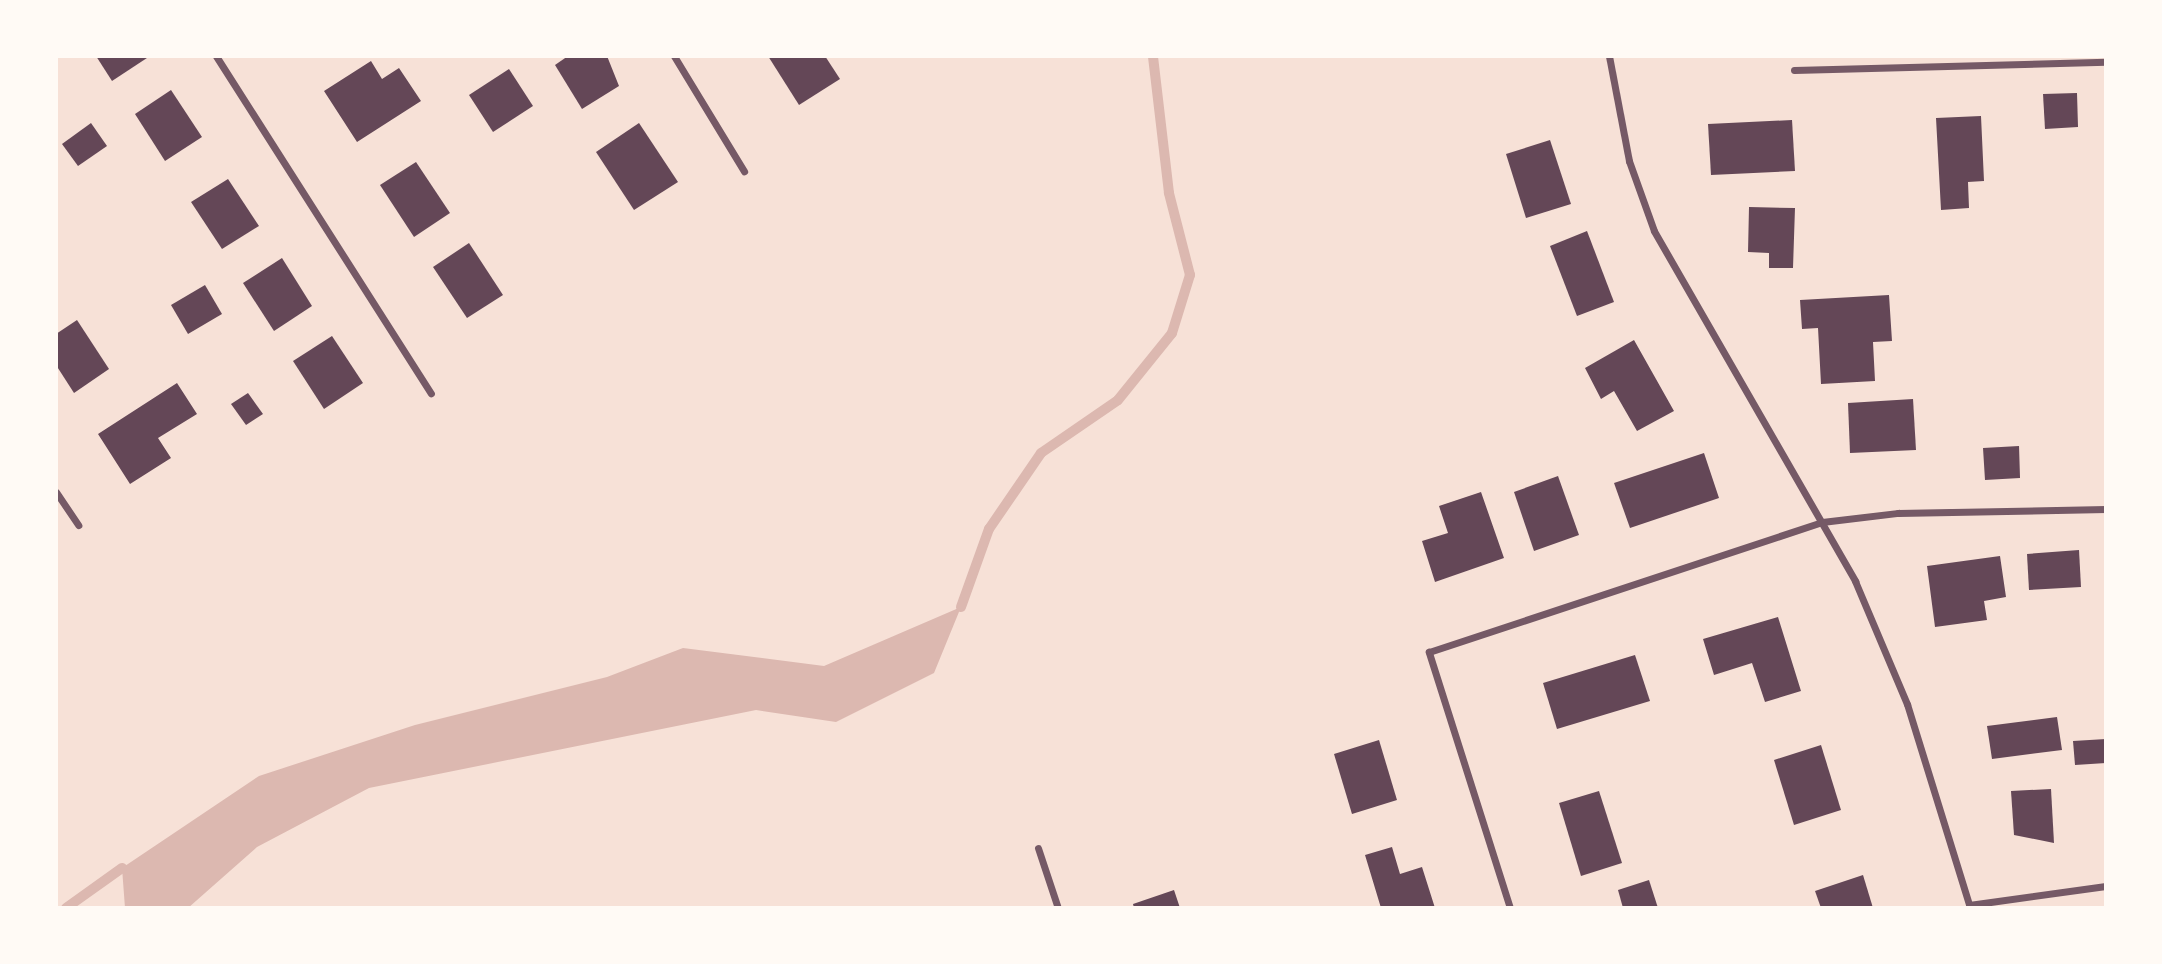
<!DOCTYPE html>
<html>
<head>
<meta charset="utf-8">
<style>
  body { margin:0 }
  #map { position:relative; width:2162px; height:964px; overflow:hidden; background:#f7e1d7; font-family:Montserrat,sans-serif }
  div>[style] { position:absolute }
  .water>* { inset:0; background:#dcb8b0 }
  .stream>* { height:10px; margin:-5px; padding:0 5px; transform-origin:5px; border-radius:5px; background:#dcb8b0 }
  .building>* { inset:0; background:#644757 }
  .minor>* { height:7px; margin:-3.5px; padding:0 3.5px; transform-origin:3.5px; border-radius:3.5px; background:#755966 }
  span { translate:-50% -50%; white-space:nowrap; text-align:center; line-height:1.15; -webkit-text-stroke:5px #fffaf5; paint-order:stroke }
  .frame { position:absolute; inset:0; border:58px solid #fffaf5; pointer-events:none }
</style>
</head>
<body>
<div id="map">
  <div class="water">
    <i style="clip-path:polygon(961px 607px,934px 673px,836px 722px,756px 710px,369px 788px,257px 847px,188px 908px,125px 908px,122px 868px,259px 776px,415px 725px,607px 677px,683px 648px,824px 666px)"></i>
  </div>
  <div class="stream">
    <i style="left:961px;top:607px;width:83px;rotate:-70.3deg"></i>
    <i style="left:989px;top:529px;width:92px;rotate:-55.6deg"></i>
    <i style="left:1041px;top:453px;width:93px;rotate:-34.5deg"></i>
    <i style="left:1118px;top:400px;width:86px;rotate:-51.1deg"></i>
    <i style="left:1172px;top:333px;width:61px;rotate:-72.8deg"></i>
    <i style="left:1190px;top:275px;width:85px;rotate:-104.4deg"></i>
    <i style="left:1169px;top:193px;width:138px;rotate:-96.7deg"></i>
    <i style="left:66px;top:908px;width:69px;rotate:-35.5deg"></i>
  </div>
  <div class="building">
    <i style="clip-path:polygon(96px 56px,150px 56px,112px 81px)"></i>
    <i style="clip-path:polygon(568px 56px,607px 56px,619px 86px,582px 109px,555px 65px)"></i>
    <i style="clip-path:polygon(768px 56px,825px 56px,840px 79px,799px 105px)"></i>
    <i style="clip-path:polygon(371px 61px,382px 79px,399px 68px,421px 101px,357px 142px,324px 91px)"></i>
    <i style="clip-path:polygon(509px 69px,533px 106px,493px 132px,469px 95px)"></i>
    <i style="clip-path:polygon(171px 90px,202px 137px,165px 161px,135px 114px)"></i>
    <i style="clip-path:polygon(2077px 93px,2078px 127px,2045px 129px,2043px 94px)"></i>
    <i style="clip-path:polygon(1981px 116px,1984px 181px,1968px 182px,1969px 208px,1941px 210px,1936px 118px)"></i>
    <i style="clip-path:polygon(1792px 120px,1795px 171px,1711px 175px,1708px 124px)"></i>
    <i style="clip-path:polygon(91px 123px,107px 146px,78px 166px,62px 144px)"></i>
    <i style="clip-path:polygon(639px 123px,678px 182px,634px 210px,596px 152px)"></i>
    <i style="clip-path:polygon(1550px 140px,1571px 204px,1526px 218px,1506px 154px)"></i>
    <i style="clip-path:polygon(416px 162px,450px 213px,414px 237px,380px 185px)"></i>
    <i style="clip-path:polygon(228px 179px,259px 226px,222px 249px,191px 202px)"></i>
    <i style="clip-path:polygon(1749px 207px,1795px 208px,1793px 268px,1769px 268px,1769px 253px,1748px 252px)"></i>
    <i style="clip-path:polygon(1587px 231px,1614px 302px,1577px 316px,1550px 246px)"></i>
    <i style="clip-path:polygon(469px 243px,503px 295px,467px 318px,433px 267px)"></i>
    <i style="clip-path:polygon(282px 258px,312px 306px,274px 331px,243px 283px)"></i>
    <i style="clip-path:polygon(205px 285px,222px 314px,188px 334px,171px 305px)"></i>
    <i style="clip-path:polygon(1889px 295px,1892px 341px,1873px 342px,1875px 381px,1821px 384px,1818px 328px,1802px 329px,1800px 300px)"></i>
    <i style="clip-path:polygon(77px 320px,109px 369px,74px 393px,56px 365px,56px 334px)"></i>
    <i style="clip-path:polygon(332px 336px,363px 383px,324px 409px,293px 361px)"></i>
    <i style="clip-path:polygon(1634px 340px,1674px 411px,1637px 431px,1614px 391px,1601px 399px,1585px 368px)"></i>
    <i style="clip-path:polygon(177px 383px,197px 414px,158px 438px,171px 458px,130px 484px,98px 434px)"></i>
    <i style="clip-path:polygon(248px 393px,263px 414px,246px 425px,231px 404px)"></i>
    <i style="clip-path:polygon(1913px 399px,1916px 450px,1850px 453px,1848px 403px)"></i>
    <i style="clip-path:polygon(2019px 446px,2020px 478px,1985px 480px,1983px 448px)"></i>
    <i style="clip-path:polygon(1704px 453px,1719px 498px,1630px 528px,1614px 483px)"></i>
    <i style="clip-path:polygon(1558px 476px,1579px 535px,1534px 551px,1514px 492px)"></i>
    <i style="clip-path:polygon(1481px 492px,1504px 558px,1435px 582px,1422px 541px,1448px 533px,1439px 506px)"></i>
    <i style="clip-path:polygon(2079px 550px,2081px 587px,2029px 590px,2027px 554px)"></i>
    <i style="clip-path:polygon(2000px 556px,2006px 597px,1984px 601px,1987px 620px,1935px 627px,1927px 566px)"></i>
    <i style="clip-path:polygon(1778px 617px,1801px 691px,1765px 702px,1752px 663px,1714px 675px,1703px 639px)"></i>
    <i style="clip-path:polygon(1635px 655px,1650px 701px,1557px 729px,1543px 683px)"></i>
    <i style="clip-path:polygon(2057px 717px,2062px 750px,1992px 759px,1987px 726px)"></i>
    <i style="clip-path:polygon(2106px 739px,2106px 763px,2075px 765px,2073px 741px)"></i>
    <i style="clip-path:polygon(1379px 740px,1397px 800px,1352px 814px,1334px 754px)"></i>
    <i style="clip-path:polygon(1821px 745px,1841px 810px,1794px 825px,1774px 760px)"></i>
    <i style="clip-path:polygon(2051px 789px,2054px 843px,2014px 835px,2011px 791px)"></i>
    <i style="clip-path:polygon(1599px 791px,1622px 863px,1581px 876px,1559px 803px)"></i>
    <i style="clip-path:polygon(1392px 847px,1400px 874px,1422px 867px,1435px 908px,1381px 908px,1365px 855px)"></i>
    <i style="clip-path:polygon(1863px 875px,1873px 908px,1821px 908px,1815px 891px)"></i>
    <i style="clip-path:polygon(1649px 880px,1658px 908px,1623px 908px,1618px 890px)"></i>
    <i style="clip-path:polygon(1174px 890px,1180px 908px,1134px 908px,1133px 904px)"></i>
  </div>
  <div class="minor">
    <i style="left:216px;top:56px;width:400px;rotate:57.5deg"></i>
    <i style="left:674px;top:56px;width:135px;rotate:58.7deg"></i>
    <i style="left:1609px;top:56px;width:107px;rotate:79.2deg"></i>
    <i style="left:1629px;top:161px;width:74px;rotate:70.3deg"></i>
    <i style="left:1654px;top:231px;width:404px;rotate:60.1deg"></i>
    <i style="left:1855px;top:581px;width:134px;rotate:67.1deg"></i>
    <i style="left:1907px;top:704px;width:214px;rotate:72.8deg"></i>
    <i style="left:1794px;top:70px;width:312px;rotate:-1.5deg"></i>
    <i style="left:56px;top:492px;width:40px;rotate:56deg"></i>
    <i style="left:1038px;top:848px;width:63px;rotate:71.6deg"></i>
    <i style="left:1969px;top:905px;width:138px;rotate:-7.9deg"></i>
    <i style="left:1510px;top:908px;width:269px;rotate:-107.6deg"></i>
    <i style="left:1429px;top:652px;width:414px;rotate:-18.3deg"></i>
    <i style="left:1822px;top:522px;width:77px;rotate:-6.8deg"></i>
    <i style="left:1898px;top:513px;width:208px;rotate:-1.1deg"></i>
  </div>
  <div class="frame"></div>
</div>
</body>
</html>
